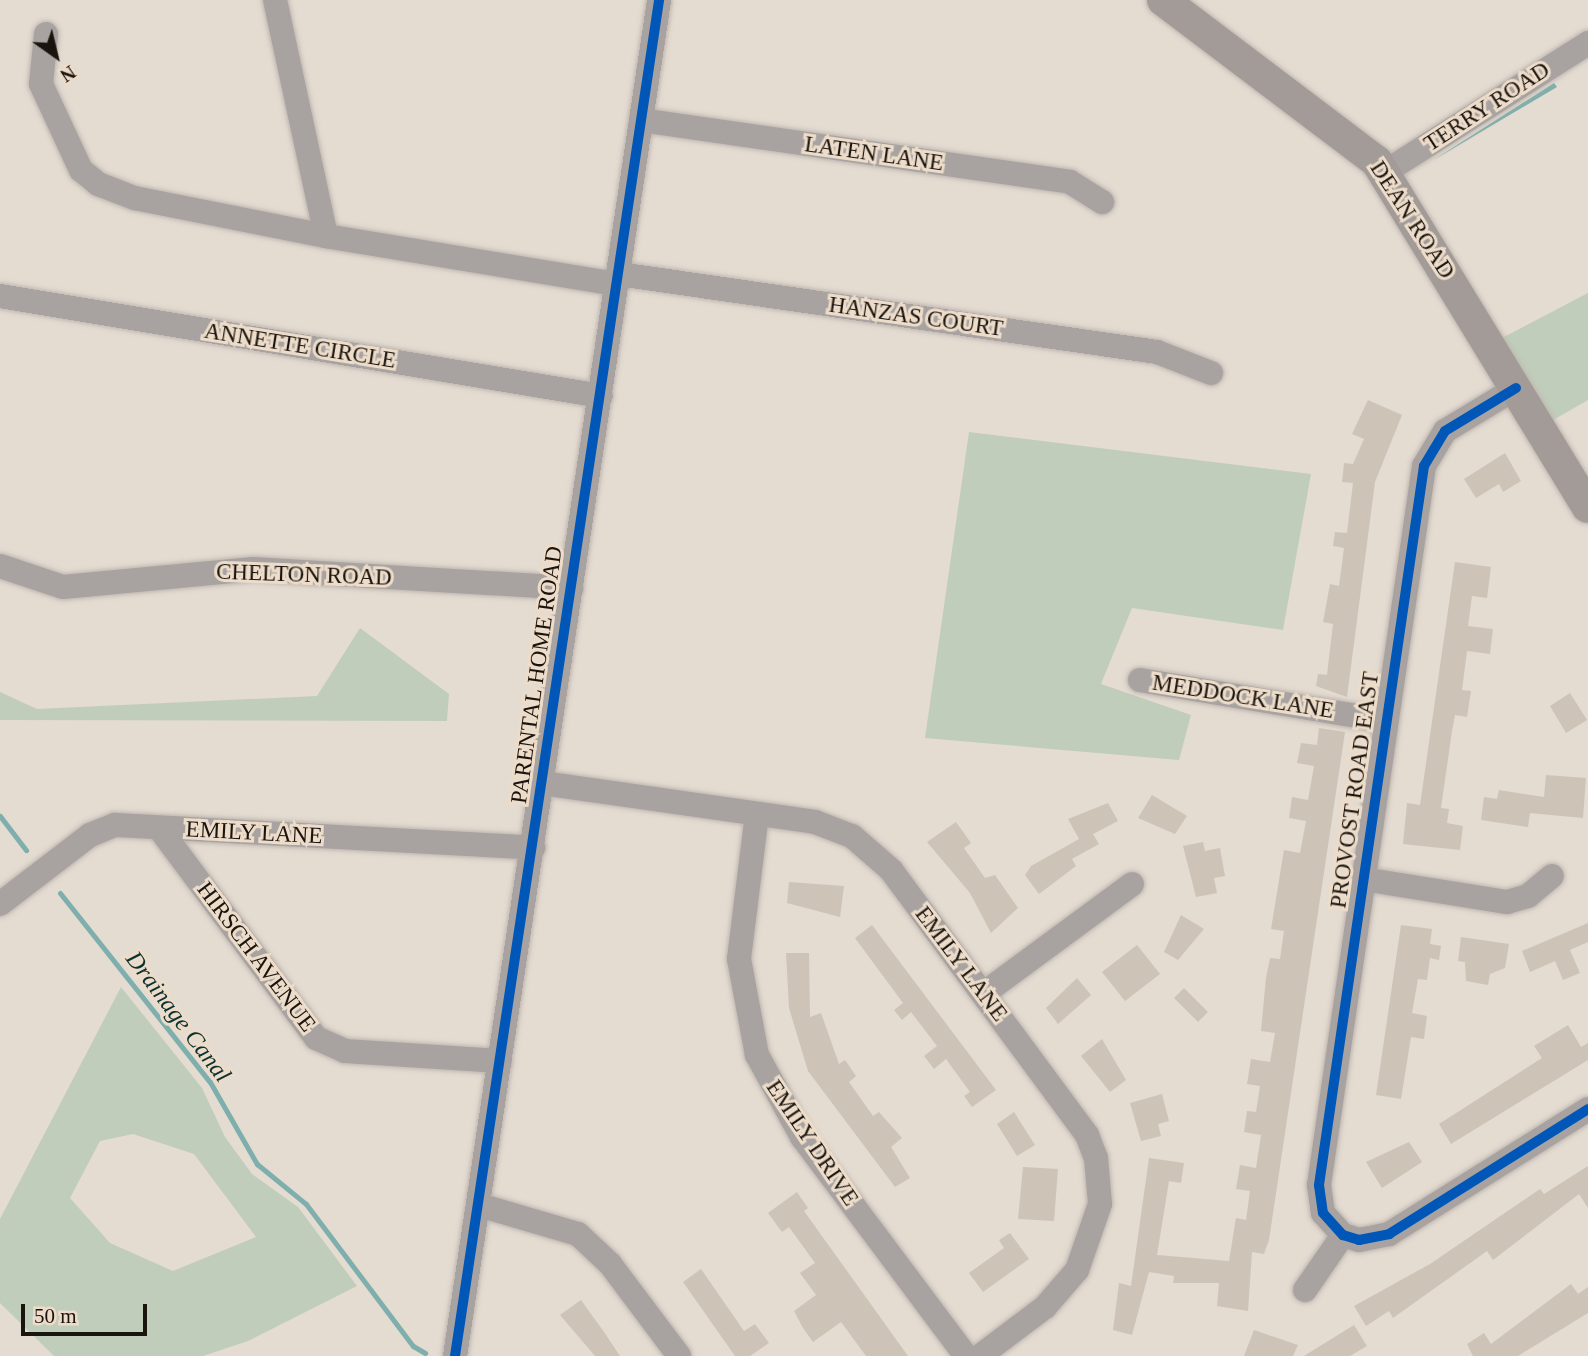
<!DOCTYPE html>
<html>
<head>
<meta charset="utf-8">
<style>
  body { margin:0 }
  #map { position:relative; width:1588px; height:1356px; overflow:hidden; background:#e4dbd1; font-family:"Times New Roman",serif }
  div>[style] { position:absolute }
  .green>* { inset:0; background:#c1cdbb }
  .water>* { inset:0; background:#7fafad }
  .stream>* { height:5px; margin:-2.5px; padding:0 2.5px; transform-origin:2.5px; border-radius:2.5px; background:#7fafad }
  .building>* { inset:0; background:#cec3b7 }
  .roads { filter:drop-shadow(0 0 2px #beb7b0) drop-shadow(0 0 2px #beb7b0) }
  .minor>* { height:24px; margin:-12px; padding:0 12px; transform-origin:12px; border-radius:12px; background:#a8a3a1 }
  .major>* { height:32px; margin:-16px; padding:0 16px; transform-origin:16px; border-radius:16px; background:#a29b98 }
  .cycleway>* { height:10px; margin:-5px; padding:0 5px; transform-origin:5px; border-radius:5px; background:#0057b8 }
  span { translate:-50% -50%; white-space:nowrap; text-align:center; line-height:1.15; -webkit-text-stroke:6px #ecdcc9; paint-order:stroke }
  .street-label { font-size:23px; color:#1a140e }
  .water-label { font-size:24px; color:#0b3030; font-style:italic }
  .north { position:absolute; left:21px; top:21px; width:70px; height:70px; -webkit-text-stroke:5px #ecdcc9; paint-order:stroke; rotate:146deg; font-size:19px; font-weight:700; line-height:28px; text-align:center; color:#1a140e }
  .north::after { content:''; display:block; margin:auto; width:24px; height:32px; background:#1a140e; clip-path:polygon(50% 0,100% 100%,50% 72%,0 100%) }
  .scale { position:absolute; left:21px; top:1304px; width:126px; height:32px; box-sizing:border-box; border:4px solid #1a140e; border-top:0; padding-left:9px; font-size:21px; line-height:24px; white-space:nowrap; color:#1a140e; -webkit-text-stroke:5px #ecdcc9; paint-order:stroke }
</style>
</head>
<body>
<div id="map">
  <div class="green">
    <i style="clip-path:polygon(1588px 293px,1588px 400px,1546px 424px,1500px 339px)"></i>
    <i style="clip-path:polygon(969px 432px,1311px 474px,1283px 630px,1132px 608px,1101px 684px,1191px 715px,1179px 760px,925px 738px)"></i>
    <i style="clip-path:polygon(360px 628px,449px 694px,447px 721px,0 720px,0 692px,37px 709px,317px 696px)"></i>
    <i style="clip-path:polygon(evenodd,121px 987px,202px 1088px,225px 1137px,252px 1174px,298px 1207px,357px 1286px,248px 1341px,203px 1356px,54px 1356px,0 1303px,0 1219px,121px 987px,133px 1134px,194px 1154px,256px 1237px,173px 1271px,110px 1243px,70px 1198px,100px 1141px,133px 1134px)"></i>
  </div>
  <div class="water">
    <i style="clip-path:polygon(1554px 83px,1557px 87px,1432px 161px,1460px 143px)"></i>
  </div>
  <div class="stream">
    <i style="left:0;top:816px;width:43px;rotate:52.6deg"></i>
    <i style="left:60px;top:893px;width:241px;rotate:51.6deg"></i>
    <i style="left:210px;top:1082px;width:95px;rotate:60.2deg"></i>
    <i style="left:257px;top:1164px;width:63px;rotate:39.2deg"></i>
    <i style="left:306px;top:1204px;width:178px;rotate:53deg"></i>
    <i style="left:413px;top:1346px;width:14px;rotate:30deg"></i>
  </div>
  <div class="building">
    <i style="clip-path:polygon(1368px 400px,1402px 415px,1375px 482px,1347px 697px,1316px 686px,1318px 674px,1327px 675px,1333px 624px,1323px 622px,1330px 584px,1339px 586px,1344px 548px,1333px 546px,1335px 532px,1347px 533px,1353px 483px,1342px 482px,1344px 463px,1353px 464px,1364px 439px,1352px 434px)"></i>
    <i style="clip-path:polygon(1505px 453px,1521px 481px,1503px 492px,1499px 484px,1476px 498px,1464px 479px)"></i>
    <i style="clip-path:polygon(1455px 562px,1491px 567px,1487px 598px,1472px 596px,1468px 626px,1493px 629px,1490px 654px,1467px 651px,1462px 690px,1471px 691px,1467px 717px,1455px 715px,1452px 731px,1441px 808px,1449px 809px,1447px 823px,1463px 826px,1460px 850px,1403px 844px,1407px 803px,1420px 805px)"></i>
    <i style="clip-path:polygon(1570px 693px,1587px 720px,1566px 733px,1550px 706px)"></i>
    <i style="clip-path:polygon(1319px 728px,1345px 732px,1269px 1240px,1264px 1254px,1252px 1252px,1248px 1311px,1217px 1306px,1219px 1283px,1173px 1283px,1174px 1276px,1149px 1272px,1132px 1335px,1113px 1330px,1119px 1283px,1131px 1286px,1149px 1158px,1184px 1163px,1181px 1183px,1169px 1181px,1157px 1255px,1229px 1261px,1236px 1218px,1246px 1220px,1250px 1191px,1236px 1189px,1240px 1165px,1256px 1168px,1261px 1135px,1244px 1132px,1247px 1111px,1256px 1112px,1260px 1086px,1247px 1084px,1251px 1059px,1270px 1062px,1275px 1033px,1261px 1031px,1266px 978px,1270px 958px,1280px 959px,1284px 931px,1271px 929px,1284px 850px,1300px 853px,1306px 821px,1289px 818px,1292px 797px,1308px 800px,1314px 766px,1297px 763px,1301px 743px,1317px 745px)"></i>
    <i style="clip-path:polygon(1546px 775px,1586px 778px,1583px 818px,1530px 813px,1528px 827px,1481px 820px,1484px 797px,1497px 799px,1499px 790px,1544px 797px)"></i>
    <i style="clip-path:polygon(1152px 795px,1187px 816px,1175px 834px,1138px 818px)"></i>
    <i style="clip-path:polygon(1108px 803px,1118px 821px,1093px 834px,1099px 844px,1072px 859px,1076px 866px,1039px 894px,1025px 875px,1031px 866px,1079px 839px,1068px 819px)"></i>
    <i style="clip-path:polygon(956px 822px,971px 843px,964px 848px,985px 878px,995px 875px,1018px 908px,991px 933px,970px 893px,927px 842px)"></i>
    <i style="clip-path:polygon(1203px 842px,1205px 851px,1220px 848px,1225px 876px,1214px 878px,1217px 893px,1196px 897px,1183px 846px)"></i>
    <i style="clip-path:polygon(789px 882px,844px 886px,840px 917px,787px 903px)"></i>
    <i style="clip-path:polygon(1181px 915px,1204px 929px,1178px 960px,1164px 952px)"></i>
    <i style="clip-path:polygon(1588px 923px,1588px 942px,1570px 950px,1580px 973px,1563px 980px,1555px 961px,1530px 972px,1522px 951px)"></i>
    <i style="clip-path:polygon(872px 925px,996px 1090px,972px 1107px,964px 1096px,970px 1092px,946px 1059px,934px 1069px,924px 1056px,937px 1046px,911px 1012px,902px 1020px,894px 1010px,903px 1003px,855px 938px)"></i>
    <i style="clip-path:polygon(1401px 925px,1432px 929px,1430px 944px,1441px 946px,1439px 960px,1430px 958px,1427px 980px,1418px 979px,1412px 1013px,1427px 1016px,1424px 1039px,1411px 1037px,1401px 1099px,1376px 1095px)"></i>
    <i style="clip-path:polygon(1461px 937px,1509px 944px,1505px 968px,1490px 974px,1488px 985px,1466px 981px,1465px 962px,1458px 961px)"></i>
    <i style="clip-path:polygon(1137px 945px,1160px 974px,1125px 1001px,1102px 972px)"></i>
    <i style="clip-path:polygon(786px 953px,809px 953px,810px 1017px,821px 1013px,839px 1064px,845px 1060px,856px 1076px,849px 1082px,873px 1116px,879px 1112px,902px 1138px,891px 1147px,910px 1178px,895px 1187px,808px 1071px,789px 1008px)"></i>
    <i style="clip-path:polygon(1077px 978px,1091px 995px,1058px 1024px,1046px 1008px)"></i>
    <i style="clip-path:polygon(1184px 988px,1208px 1012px,1198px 1022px,1174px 998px)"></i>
    <i style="clip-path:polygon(1568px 1025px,1581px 1047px,1588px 1043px,1588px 1060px,1451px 1144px,1439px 1124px,1542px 1058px,1534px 1046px)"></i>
    <i style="clip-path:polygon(1102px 1039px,1126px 1080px,1110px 1092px,1081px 1056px)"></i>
    <i style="clip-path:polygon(1162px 1094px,1169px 1121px,1158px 1124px,1161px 1136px,1141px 1141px,1130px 1103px)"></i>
    <i style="clip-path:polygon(1014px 1112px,1035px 1145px,1017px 1156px,997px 1124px)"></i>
    <i style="clip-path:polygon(1409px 1142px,1422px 1162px,1382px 1188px,1366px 1162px)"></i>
    <i style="clip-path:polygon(1588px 1166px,1588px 1208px,1579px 1194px,1493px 1260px,1487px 1251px,1393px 1318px,1389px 1311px,1366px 1326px,1354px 1306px,1430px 1264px,1540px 1189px,1544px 1194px)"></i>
    <i style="clip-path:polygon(1023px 1167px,1058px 1169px,1054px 1221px,1018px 1219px)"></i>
    <i style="clip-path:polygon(797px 1192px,808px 1208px,804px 1211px,908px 1356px,866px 1356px,841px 1322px,813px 1342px,803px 1328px,794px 1311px,816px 1295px,800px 1273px,815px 1263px,789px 1227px,782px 1232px,768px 1213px)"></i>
    <i style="clip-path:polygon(1010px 1233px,1029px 1259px,983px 1292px,969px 1273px,1004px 1248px,999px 1240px)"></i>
    <i style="clip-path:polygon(701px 1269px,744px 1331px,755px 1324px,769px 1343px,750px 1356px,735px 1356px,683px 1282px)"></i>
    <i style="clip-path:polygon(1571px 1284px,1578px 1294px,1588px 1287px,1588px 1313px,1518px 1356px,1473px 1356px,1467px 1344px,1484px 1333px,1491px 1344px)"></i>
    <i style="clip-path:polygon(581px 1300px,604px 1332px,620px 1356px,595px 1356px,560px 1315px)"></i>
    <i style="clip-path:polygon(1354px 1325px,1367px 1346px,1350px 1356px,1304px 1356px)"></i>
    <i style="clip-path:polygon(1254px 1330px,1298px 1345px,1293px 1356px,1244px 1356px)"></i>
  </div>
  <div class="roads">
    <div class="minor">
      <i style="left:275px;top:0;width:241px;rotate:77.8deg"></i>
      <i style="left:46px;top:34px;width:50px;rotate:95.7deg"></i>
      <i style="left:41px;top:84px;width:95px;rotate:65.1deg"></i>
      <i style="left:81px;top:170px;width:22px;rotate:39deg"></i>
      <i style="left:98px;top:184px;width:40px;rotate:21deg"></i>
      <i style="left:135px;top:198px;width:195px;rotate:11.3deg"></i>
      <i style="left:326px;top:236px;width:295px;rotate:9.4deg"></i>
      <i style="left:641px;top:120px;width:433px;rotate:8.2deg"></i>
      <i style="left:1070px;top:182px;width:38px;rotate:32deg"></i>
      <i style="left:1385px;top:172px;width:241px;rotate:-32.4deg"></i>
      <i style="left:619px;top:274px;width:544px;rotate:8.25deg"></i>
      <i style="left:1157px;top:352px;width:58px;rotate:21.3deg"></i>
      <i style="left:0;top:296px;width:609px;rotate:9.45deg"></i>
      <i style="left:1516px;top:388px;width:83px;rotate:148.8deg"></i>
      <i style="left:1445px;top:431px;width:41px;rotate:121deg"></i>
      <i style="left:1424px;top:466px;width:727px;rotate:98.31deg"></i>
      <i style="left:1319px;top:1185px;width:28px;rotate:82deg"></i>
      <i style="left:1323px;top:1213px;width:30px;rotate:48deg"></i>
      <i style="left:1343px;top:1235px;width:17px;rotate:17deg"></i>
      <i style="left:1359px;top:1240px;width:31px;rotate:-11deg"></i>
      <i style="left:1389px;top:1234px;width:235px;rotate:-32.1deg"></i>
      <i style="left:0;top:566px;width:66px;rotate:18.4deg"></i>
      <i style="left:63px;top:587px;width:191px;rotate:-5.4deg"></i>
      <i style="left:253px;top:569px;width:319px;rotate:3.4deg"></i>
      <i style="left:1140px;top:680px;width:250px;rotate:9.4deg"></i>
      <i style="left:542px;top:783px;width:276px;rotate:8.1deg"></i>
      <i style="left:815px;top:822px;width:40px;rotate:21deg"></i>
      <i style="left:852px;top:836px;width:52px;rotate:41.1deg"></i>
      <i style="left:891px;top:870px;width:330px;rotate:53.5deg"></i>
      <i style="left:1087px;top:1135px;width:25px;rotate:69deg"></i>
      <i style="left:1096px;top:1158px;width:46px;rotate:85deg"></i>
      <i style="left:1100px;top:1204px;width:70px;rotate:109.2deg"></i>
      <i style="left:1077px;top:1270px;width:49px;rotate:130.9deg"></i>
      <i style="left:1045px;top:1307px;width:81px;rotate:143deg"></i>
      <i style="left:757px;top:814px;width:146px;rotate:97.1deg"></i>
      <i style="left:739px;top:959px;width:98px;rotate:79.4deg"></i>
      <i style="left:757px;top:1055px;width:94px;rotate:61.2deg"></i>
      <i style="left:802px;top:1137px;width:274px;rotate:53.2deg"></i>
      <i style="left:159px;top:828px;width:262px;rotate:53.2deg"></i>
      <i style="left:316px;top:1038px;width:32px;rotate:24deg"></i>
      <i style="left:345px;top:1051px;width:155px;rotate:3.7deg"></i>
      <i style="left:1363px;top:879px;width:146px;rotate:9.1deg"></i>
      <i style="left:1507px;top:902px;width:22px;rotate:-16deg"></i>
      <i style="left:1528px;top:896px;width:31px;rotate:-40deg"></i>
      <i style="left:0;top:904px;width:113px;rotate:-37.5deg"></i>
      <i style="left:90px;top:835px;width:27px;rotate:-22deg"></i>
      <i style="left:115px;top:825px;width:419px;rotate:3.1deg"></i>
      <i style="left:983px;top:994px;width:185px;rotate:-36.4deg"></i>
      <i style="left:479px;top:1205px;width:103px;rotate:16.3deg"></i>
      <i style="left:578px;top:1234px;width:44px;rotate:43.2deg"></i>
      <i style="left:610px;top:1264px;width:115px;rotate:53.1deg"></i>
      <i style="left:1305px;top:1290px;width:67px;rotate:-55.4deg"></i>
      <i style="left:455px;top:1356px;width:1371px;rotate:-81.44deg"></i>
    </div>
    <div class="major">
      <i style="left:1163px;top:0;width:268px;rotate:37.1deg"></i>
      <i style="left:1377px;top:162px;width:404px;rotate:58.6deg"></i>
    </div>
  </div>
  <div class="cycleway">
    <i style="left:1516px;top:388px;width:83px;rotate:148.8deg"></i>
    <i style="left:1445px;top:431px;width:41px;rotate:121deg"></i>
    <i style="left:1424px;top:466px;width:727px;rotate:98.31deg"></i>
    <i style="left:1319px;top:1185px;width:28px;rotate:82deg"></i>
    <i style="left:1323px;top:1213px;width:30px;rotate:48deg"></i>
    <i style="left:1343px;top:1235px;width:17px;rotate:17deg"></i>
    <i style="left:1359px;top:1240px;width:31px;rotate:-11deg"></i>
    <i style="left:1389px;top:1234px;width:235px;rotate:-32.1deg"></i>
    <i style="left:455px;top:1356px;width:1371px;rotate:-81.44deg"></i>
  </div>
  <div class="street-label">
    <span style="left:1487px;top:107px;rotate:-33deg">TERRY ROAD</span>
    <span style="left:874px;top:154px;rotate:8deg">LATEN LANE</span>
    <span style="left:1412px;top:220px;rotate:57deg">DEAN ROAD</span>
    <span style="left:916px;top:317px;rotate:8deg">HANZAS COURT</span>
    <span style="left:300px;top:346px;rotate:9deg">ANNETTE CIRCLE</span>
    <span style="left:304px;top:575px;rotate:2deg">CHELTON ROAD</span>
    <span style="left:537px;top:675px;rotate:-82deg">PARENTAL HOME ROAD</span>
    <span style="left:1243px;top:697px;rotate:9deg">MEDDOCK LANE</span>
    <span style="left:1355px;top:790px;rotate:-82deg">PROVOST ROAD EAST</span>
    <span style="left:254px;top:833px;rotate:3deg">EMILY LANE</span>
    <span style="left:256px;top:957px;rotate:53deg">HIRSCH AVENUE</span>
    <span style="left:961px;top:964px;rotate:53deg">EMILY LANE</span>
    <span style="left:812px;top:1143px;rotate:56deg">EMILY DRIVE</span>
  </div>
  <div class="water-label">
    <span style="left:178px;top:1017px;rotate:53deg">Drainage Canal</span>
  </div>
  <div class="north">N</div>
  <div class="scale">50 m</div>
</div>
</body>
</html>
